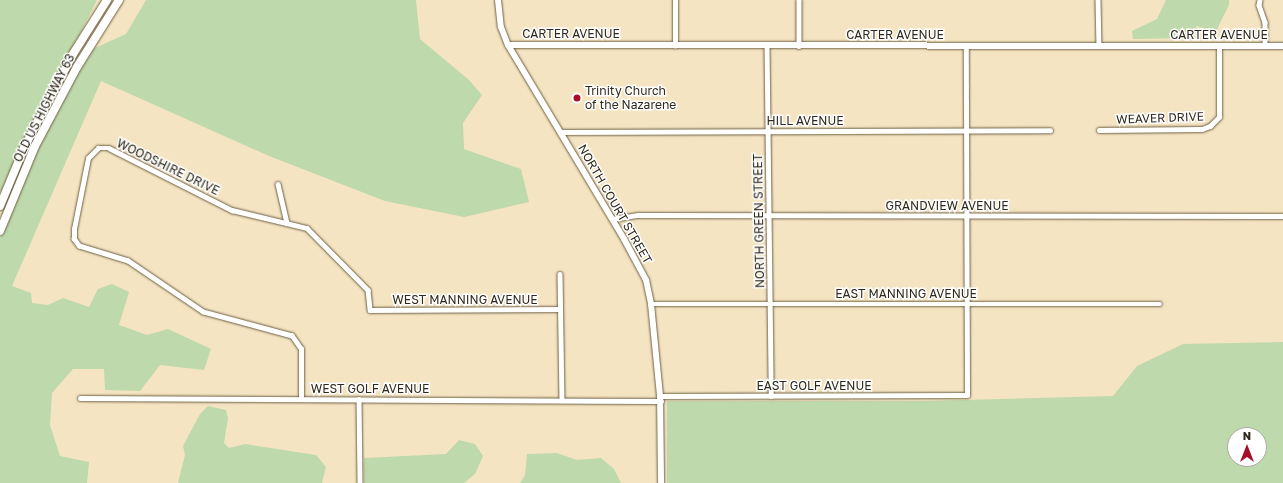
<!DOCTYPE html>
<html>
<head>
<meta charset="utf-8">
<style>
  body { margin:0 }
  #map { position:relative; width:1283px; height:483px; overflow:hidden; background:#f4e4c2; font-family:"Golos Text",sans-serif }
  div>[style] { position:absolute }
  .green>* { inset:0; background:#bed9ab }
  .roads { filter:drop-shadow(0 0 1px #6e6042) drop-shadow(0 0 1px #6e6042) }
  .minor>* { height:4.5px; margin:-2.25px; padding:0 2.25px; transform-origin:2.25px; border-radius:2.25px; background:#fff }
  .tertiary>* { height:5.5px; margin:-2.75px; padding:0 2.75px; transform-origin:2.75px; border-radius:2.75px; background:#fff }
  .secondary>* { height:6px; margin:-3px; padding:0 3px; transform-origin:3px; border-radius:3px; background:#fff }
  .trunk>* { height:8px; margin:-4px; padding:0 4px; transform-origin:4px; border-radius:4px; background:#fff }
  .dots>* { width:11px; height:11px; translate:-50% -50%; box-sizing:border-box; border:2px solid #fff; border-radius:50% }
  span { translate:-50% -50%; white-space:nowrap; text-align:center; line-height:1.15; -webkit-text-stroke:3px #fff; paint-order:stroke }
  .street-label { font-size:12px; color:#2f291c }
  .poi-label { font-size:12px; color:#2f291c }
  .left { translate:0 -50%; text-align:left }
  .north { position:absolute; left:1227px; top:427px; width:40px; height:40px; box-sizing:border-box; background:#fff; border:1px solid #aca9a4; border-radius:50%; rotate:0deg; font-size:11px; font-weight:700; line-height:16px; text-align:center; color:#2f291c }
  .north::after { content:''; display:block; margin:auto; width:14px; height:18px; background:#a70f29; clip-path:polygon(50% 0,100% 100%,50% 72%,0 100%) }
</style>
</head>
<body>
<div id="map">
  <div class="green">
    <i style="clip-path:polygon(0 0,97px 0,0 193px)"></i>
    <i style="clip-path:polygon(146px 0,416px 0,420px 39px,469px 80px,482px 95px,463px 123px,464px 149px,521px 169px,529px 202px,464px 217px,385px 201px,269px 156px,101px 81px,12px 286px,31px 293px,32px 303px,48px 305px,63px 298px,89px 307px,98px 289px,112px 284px,129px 292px,119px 325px,147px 335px,168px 329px,211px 349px,204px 370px,160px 365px,140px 391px,105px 390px,104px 369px,73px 369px,52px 393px,50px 425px,60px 456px,89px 462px,87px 483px,0 483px,0 231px,35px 146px,86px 52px,126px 34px)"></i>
    <i style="clip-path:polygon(1166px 0,1229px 0,1229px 5px,1215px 33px,1197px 26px,1189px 38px,1133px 39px,1132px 31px,1157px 19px)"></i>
    <i style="clip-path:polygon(evenodd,1283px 342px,1283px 483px,667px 483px,667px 401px,926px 401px,1113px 396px,1137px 366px,1183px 344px,1283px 342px,1235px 435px,1259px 435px,1259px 459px,1235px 459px,1235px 435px)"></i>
    <i style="clip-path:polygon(208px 406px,226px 410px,228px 418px,224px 443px,229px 448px,245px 444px,316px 455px,326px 467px,322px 483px,178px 483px,185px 455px,183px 446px,200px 414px)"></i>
    <i style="clip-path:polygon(459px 440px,475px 444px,483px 456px,475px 474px,464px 483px,364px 483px,364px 458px,446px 454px)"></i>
    <i style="clip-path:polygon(557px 453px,577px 460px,601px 458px,614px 469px,621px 483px,520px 483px,525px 475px,527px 454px)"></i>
  </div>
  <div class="roads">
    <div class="minor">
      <i style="left:799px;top:0;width:46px;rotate:90deg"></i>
      <i style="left:1098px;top:0;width:46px;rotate:88.8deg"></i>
      <i style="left:1260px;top:0;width:5px;rotate:101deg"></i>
      <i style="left:1259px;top:5px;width:18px;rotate:71deg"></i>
      <i style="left:1265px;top:22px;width:24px;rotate:90deg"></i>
      <i style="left:675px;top:46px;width:46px;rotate:-90deg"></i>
      <i style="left:767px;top:46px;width:350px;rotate:89.3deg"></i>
      <i style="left:1099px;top:130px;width:103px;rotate:-0.6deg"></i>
      <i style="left:1202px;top:129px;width:9px;rotate:-21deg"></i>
      <i style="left:1210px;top:126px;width:13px;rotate:-45deg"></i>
      <i style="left:1219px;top:117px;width:71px;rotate:-90deg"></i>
      <i style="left:560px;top:132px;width:490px;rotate:-0.2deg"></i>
      <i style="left:278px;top:184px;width:40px;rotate:77deg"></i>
      <i style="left:612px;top:219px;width:26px;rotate:-9deg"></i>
      <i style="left:638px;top:215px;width:645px;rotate:0.09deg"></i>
      <i style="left:560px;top:274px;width:126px;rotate:89.1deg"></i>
      <i style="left:651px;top:304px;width:509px"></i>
      <i style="left:660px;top:396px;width:307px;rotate:-0.2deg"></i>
      <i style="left:967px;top:395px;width:349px;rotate:-90.2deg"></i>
      <i style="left:80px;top:398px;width:581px;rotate:0.3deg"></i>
      <i style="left:301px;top:399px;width:50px;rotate:-90deg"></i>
      <i style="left:301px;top:349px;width:16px;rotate:-125deg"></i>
      <i style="left:292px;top:336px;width:92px;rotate:-164.9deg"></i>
      <i style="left:203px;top:312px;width:91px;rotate:-145.8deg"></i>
      <i style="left:128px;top:261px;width:51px;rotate:-163deg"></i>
      <i style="left:79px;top:246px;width:9px;rotate:-126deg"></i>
      <i style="left:74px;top:239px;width:10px;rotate:-90deg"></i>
      <i style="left:74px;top:229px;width:72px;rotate:-78.8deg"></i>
      <i style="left:88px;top:158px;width:14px;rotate:-45deg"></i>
      <i style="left:98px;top:148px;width:11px"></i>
      <i style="left:109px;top:148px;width:138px;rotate:26.8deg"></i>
      <i style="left:232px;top:210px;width:77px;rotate:13.5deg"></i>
      <i style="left:307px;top:228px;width:87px;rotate:45.5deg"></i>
      <i style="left:368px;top:290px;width:20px;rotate:84deg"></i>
      <i style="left:370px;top:310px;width:190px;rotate:-0.3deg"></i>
      <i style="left:359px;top:399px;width:84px;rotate:89.3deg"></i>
    </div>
    <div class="tertiary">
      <i style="left:508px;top:45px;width:775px;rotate:0.07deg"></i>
    </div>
    <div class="secondary">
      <i style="left:498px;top:0;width:27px;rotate:84deg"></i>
      <i style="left:501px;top:27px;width:19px;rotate:69deg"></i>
      <i style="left:508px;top:45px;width:226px;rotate:59.1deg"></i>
      <i style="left:624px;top:239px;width:47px;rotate:61.8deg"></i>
      <i style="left:646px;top:280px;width:25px;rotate:78deg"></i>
      <i style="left:651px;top:304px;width:92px;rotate:84.4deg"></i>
      <i style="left:660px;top:396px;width:87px;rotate:89.3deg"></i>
    </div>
    <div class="trunk">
      <i style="left:0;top:206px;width:63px;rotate:-67.5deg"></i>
      <i style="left:24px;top:148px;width:55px;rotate:-63deg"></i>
      <i style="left:49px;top:99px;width:51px;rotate:-61.9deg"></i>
      <i style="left:73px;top:54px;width:64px;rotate:-57.8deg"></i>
      <i style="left:0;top:231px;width:92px;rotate:-67.6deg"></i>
      <i style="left:35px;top:146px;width:89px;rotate:-62deg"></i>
      <i style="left:77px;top:67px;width:79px;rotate:-57.9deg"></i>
    </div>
  </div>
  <div class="dots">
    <i style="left:577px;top:98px;background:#a70f29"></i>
  </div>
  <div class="street-label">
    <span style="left:571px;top:34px">CARTER AVENUE</span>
    <span style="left:895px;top:35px">CARTER AVENUE</span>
    <span style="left:1219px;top:35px">CARTER AVENUE</span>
    <span style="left:44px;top:108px;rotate:-63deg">OLD US HIGHWAY 63</span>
    <span style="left:1160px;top:118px;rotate:-2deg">WEAVER DRIVE</span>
    <span style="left:805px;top:121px">HILL AVENUE</span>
    <span style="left:168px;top:167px;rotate:26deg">WOODSHIRE DRIVE</span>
    <span style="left:615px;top:204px;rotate:60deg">NORTH COURT STREET</span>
    <span style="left:947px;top:206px">GRANDVIEW AVENUE</span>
    <span style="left:759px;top:221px;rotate:-91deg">NORTH GREEN STREET</span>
    <span style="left:906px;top:294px">EAST MANNING AVENUE</span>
    <span style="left:465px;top:300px">WEST MANNING AVENUE</span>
    <span style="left:814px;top:386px">EAST GOLF AVENUE</span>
    <span style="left:370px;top:389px">WEST GOLF AVENUE</span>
  </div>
  <div class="poi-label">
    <span class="left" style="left:585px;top:98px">Trinity Church<br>of the Nazarene</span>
  </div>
  <div class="north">N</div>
</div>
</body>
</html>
